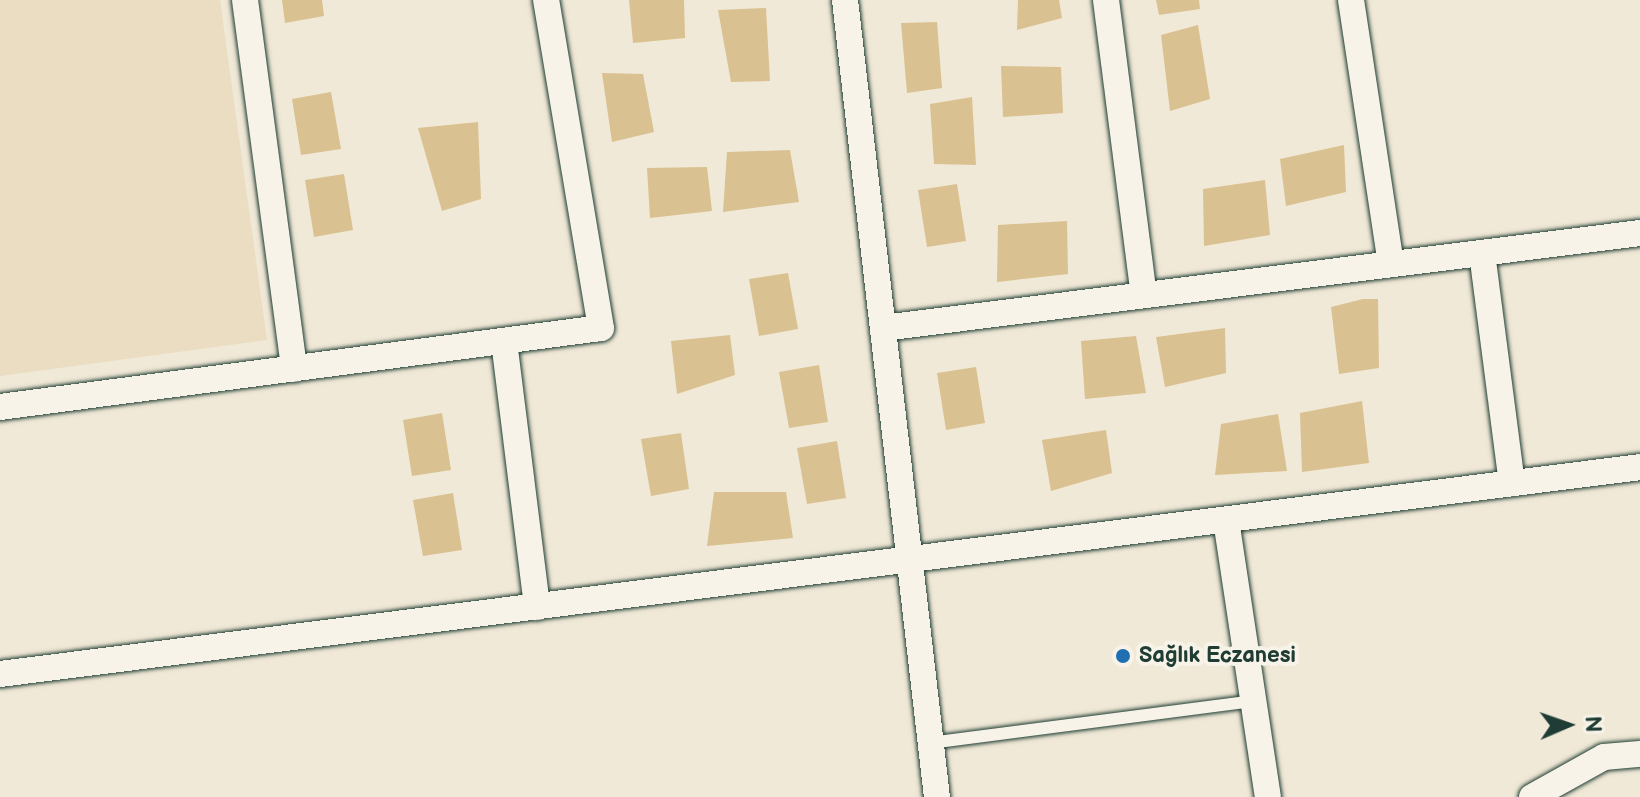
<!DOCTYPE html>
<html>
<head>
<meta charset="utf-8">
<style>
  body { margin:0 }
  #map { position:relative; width:1640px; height:797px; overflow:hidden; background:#f1e9d7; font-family:"Balsamiq Sans",sans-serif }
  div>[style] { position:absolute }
  .built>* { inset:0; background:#eaddc2 }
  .building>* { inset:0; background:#dac191 }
  .roads { filter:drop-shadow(0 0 2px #1f3d34) drop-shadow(0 0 2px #1f3d34) }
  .lane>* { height:12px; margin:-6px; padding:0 6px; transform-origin:6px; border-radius:6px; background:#f7f3e8 }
  .street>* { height:26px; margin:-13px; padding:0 13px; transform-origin:13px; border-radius:13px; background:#f7f3e8 }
  .dots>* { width:22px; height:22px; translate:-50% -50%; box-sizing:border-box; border:4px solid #f7f3e8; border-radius:50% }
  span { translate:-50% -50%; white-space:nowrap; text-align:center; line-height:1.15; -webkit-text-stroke:8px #f7f3e8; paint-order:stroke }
  .poi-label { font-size:22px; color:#1f3d34; font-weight:700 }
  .left { translate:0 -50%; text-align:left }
  .north { position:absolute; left:1528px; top:685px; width:80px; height:80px; -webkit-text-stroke:6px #f7f3e8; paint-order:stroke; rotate:88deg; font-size:22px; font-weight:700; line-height:32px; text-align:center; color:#1f3d34 }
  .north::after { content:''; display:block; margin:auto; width:28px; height:36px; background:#1f3d34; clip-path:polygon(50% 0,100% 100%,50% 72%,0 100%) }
</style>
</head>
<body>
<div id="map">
  <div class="built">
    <i style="clip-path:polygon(0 0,220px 0,267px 340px,0 376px)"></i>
  </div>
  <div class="building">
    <i style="clip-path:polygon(282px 0,322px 0,324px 16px,285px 23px)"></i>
    <i style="clip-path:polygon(629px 0,684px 0,685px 38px,633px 43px)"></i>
    <i style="clip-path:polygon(1018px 0,1059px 0,1062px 18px,1017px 30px)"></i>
    <i style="clip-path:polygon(1156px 0,1199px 0,1200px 9px,1159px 15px)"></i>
    <i style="clip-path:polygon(766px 8px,770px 81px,731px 82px,718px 10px)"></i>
    <i style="clip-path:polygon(937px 22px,942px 88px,907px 93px,901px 23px)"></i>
    <i style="clip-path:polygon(1198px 25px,1210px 99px,1170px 111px,1161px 35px)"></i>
    <i style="clip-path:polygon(1001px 66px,1061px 67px,1063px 113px,1003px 117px)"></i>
    <i style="clip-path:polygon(602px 73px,643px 74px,654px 132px,612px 142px)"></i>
    <i style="clip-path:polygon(331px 92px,341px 149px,301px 155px,292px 99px)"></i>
    <i style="clip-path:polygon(972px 97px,976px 165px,934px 164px,930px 104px)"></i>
    <i style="clip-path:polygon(478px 122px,481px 199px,442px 211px,418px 128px)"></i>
    <i style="clip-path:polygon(1344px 145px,1346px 192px,1286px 206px,1280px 159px)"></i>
    <i style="clip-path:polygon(790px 150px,799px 202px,723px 212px,727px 152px)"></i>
    <i style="clip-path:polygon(707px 167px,712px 211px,650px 218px,647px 168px)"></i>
    <i style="clip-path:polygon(344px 174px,353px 230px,314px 237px,305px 180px)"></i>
    <i style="clip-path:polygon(1265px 180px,1270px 235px,1204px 246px,1203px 189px)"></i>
    <i style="clip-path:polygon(957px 184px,966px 241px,927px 247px,918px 190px)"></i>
    <i style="clip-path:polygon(1067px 221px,1068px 274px,997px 282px,998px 225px)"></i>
    <i style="clip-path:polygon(788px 273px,798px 329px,759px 336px,749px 279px)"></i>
    <i style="clip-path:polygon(1363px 299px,1378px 299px,1379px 368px,1339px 374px,1331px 307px)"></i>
    <i style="clip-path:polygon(1225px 328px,1226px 373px,1165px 387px,1156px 337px)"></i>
    <i style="clip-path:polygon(730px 335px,735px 375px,677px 394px,671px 341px)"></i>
    <i style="clip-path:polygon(1136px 336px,1146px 393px,1085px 399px,1081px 341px)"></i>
    <i style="clip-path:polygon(819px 365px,828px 422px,789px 428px,779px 372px)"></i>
    <i style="clip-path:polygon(976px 367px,985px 423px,946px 430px,937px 373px)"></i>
    <i style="clip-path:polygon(1362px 401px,1369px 463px,1302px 472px,1300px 413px)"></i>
    <i style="clip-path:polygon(442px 413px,451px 470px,412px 476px,403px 420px)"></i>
    <i style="clip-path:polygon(1278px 414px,1287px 471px,1215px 475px,1221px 424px)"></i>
    <i style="clip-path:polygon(1106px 430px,1112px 473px,1051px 491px,1042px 440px)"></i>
    <i style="clip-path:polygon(681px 433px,689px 489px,651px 496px,641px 439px)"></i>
    <i style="clip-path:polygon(837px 441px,846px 498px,807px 504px,797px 448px)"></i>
    <i style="clip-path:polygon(714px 492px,786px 492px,793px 538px,707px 546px)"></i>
    <i style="clip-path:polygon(453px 493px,462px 550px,423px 556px,413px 500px)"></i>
  </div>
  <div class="roads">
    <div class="lane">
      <i style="left:930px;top:743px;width:327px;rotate:-7.4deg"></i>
    </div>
    <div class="street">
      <i style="left:245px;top:0;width:372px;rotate:82.4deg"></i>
      <i style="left:845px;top:0;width:802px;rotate:83.42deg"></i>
      <i style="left:1106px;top:0;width:297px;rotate:82.7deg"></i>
      <i style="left:1351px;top:0;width:267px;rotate:81.4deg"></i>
      <i style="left:1482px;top:253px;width:232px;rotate:82.6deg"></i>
      <i style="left:883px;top:328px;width:763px;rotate:-7.15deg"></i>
      <i style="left:504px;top:341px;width:268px;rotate:82.9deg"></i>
      <i style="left:0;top:407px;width:606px;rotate:-7.49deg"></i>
      <i style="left:601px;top:328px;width:333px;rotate:-99.5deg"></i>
      <i style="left:1226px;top:520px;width:280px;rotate:81.4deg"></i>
      <i style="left:0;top:674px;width:1653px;rotate:-7.19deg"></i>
      <i style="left:1532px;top:797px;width:82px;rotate:-29.1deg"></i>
      <i style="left:1604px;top:757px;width:36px;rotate:-5deg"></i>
    </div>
  </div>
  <div class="dots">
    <i style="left:1123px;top:656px;background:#1f6fb2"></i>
  </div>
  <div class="poi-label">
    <span class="left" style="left:1139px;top:656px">Sağlık Eczanesi</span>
  </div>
  <div class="north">N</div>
</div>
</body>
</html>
